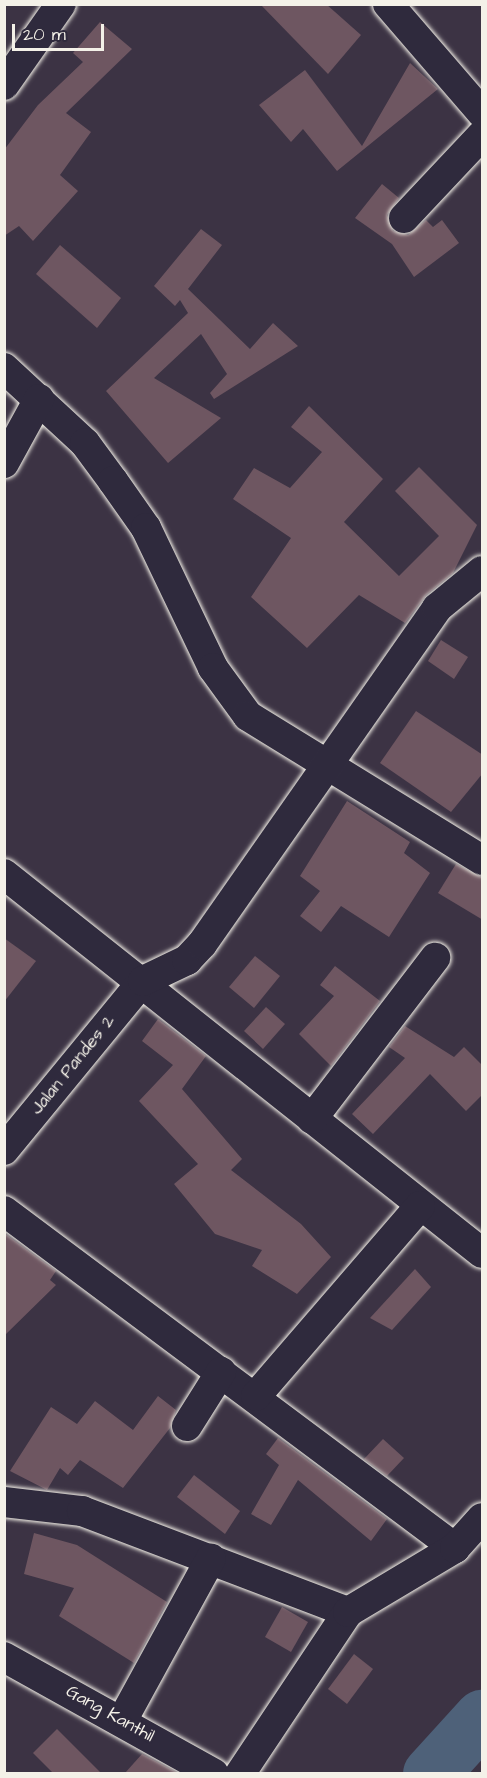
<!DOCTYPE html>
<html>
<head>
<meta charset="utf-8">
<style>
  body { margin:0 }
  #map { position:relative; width:487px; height:1778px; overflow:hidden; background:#3c3344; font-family:"Architects Daughter",sans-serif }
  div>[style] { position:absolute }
  .river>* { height:56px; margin:-28px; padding:0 28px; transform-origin:28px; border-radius:28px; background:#4e6179 }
  .building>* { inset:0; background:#6e5661 }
  .roads { filter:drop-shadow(0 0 2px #f4f1e8) drop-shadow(0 0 2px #f4f1e8) }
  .minor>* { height:30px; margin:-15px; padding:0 15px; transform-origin:15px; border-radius:15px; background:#2f2a3d }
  span { translate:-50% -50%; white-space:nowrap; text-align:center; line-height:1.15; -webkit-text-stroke:5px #2f2a3d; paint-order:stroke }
  .street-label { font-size:18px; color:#f4f1e8 }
  .frame { position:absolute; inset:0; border:6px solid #f4f1e8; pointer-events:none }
  .scale { position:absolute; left:12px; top:24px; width:92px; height:27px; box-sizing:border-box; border:3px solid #f4f1e8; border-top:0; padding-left:8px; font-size:18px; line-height:21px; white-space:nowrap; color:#f4f1e8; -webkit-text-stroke:4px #2f2a3d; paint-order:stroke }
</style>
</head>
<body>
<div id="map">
  <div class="river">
    <i style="left:431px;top:1774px;width:76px;rotate:-47.7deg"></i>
  </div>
  <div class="building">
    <i style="clip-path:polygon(260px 4px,326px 4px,361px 35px,328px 74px)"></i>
    <i style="clip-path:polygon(100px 22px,132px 49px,66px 113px,91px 132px,60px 175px,78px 191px,33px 241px,19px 226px,4px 236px,4px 150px,38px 105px,83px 62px,73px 53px)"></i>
    <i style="clip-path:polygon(410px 63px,438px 89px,337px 171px,303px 129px,291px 142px,259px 105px,305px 70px,362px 146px)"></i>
    <i style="clip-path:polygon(382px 184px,399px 198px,387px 215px,393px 231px,408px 235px,426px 220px,433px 227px,442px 220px,459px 243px,414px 277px,392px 244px,355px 218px)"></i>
    <i style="clip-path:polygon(201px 229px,222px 245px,188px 289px,250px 349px,273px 323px,298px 346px,214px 399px,210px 393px,227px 374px,201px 334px,154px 378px,221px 418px,168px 463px,106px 391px,188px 313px,180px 300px,175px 306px,154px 286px)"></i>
    <i style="clip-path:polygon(60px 245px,121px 298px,97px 328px,36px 274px)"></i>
    <i style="clip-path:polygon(309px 406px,383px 479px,344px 522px,399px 576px,439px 536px,395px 491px,419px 467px,477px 525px,453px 573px,426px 595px,405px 623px,359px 595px,307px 648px,251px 597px,291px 538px,233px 499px,254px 468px,290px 488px,322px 452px,291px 427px)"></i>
    <i style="clip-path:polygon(441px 640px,468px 657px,454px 679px,428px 661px)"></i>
    <i style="clip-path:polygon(416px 711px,483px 755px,483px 773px,451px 812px,380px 763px)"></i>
    <i style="clip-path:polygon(347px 801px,410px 842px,404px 853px,430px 873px,389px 937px,341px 906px,321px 932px,300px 916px,320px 891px,300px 876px)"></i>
    <i style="clip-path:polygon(456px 864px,483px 878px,483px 920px,438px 893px)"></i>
    <i style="clip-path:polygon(4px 938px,36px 961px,4px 1002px)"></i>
    <i style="clip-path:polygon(255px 956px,280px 976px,254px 1008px,229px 987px)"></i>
    <i style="clip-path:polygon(335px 966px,380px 1001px,331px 1066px,299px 1034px,334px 996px,320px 985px)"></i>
    <i style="clip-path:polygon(266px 1007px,285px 1024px,263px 1049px,244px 1031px)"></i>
    <i style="clip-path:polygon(158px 1019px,206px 1056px,182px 1089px,242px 1159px,231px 1170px,301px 1224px,331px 1257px,297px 1294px,252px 1266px,262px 1250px,215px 1234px,174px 1184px,198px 1164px,139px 1101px,173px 1065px,142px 1041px)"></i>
    <i style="clip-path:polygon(405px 1026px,454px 1057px,464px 1047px,483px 1066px,483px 1094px,466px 1111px,430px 1074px,373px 1134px,352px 1114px,405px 1058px,389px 1047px)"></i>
    <i style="clip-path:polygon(4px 1233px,56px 1271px,50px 1280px,56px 1285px,4px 1336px)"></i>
    <i style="clip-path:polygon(415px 1269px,431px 1287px,392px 1330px,370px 1318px)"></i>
    <i style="clip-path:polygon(158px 1396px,176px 1410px,170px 1428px,123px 1488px,80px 1460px,68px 1475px,60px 1468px,47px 1490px,10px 1471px,51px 1407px,77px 1424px,95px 1401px,133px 1430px)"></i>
    <i style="clip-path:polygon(278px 1438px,387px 1519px,371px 1541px,298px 1480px,271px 1525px,251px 1514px,279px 1465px,266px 1454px)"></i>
    <i style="clip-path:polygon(383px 1439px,404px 1458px,387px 1476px,364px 1459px)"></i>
    <i style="clip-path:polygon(194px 1475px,240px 1511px,225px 1534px,177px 1497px)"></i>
    <i style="clip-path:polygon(34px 1533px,77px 1545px,167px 1602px,134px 1663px,59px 1616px,74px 1588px,24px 1574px)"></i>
    <i style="clip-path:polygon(282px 1607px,308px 1622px,291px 1652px,265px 1637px)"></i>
    <i style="clip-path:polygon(354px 1654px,373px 1669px,347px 1704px,328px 1689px)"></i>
    <i style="clip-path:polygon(57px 1729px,101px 1773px,53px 1773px,33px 1753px)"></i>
    <i style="clip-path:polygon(142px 1754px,178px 1773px,125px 1773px)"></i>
  </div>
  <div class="roads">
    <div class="minor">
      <i style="left:388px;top:4px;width:144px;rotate:49.2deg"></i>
      <i style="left:4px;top:85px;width:99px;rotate:-54.9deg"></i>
      <i style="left:404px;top:218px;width:114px;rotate:-46.8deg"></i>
      <i style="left:4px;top:368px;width:110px;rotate:42.8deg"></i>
      <i style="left:85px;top:443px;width:47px;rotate:53.6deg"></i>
      <i style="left:113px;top:481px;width:57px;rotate:54.9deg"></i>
      <i style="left:146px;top:528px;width:155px;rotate:64.4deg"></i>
      <i style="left:213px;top:668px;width:59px;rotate:53.9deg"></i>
      <i style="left:248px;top:716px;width:275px;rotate:31.6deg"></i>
      <i style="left:4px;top:463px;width:73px;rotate:-61.3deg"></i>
      <i style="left:4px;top:874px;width:610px;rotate:38.41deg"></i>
      <i style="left:312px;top:1119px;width:203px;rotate:-52.6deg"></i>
      <i style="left:4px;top:1150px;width:219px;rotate:-50.6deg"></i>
      <i style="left:143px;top:981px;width:49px;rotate:-25.5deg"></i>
      <i style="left:187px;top:960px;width:22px;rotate:-47deg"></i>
      <i style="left:202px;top:944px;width:410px;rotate:-55deg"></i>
      <i style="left:437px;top:608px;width:58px;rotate:-39.4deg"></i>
      <i style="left:4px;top:1211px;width:563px;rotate:36.77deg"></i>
      <i style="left:256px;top:1396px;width:251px;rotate:-49.2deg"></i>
      <i style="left:187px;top:1426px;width:64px;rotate:-57.8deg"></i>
      <i style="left:4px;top:1502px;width:79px;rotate:6.6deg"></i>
      <i style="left:82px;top:1511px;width:285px;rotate:20.8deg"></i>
      <i style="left:4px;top:1657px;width:240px;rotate:29.1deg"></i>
      <i style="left:123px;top:1719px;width:183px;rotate:-61.3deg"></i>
      <i style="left:240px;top:1774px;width:195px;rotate:-56.3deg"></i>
      <i style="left:348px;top:1612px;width:125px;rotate:-30.9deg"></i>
      <i style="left:455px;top:1548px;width:40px;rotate:-48deg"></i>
    </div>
  </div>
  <div class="street-label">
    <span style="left:73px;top:1065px;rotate:-51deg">Jalan Pandes 2</span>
    <span style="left:110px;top:1714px;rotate:29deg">Gang Kanthil</span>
  </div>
  <div class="frame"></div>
  <div class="scale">20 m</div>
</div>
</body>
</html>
